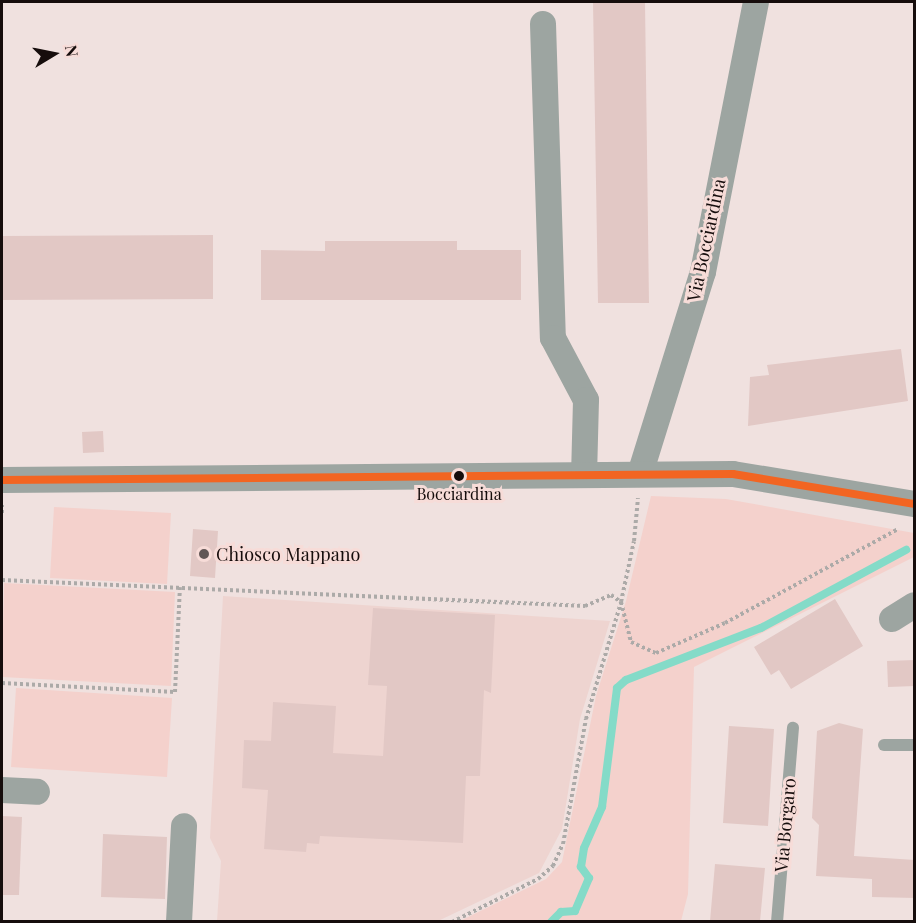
<!DOCTYPE html>
<html>
<head>
<meta charset="utf-8">
<style>
  body { margin:0 }
  #map { position:relative; width:916px; height:923px; overflow:hidden; background:#f0e1df; font-family:"Playfair Display",serif }
  div>[style] { position:absolute }
  .built>* { inset:0; background:#eed4d0 }
  .green>* { inset:0; background:#f4d1cc }
  .stream>* { height:8px; margin:-4px; padding:0 4px; transform-origin:4px; border-radius:4px; background:#84dbc8 }
  .building>* { inset:0; background:#e2c8c5 }
  .path>* { height:4px; margin-top:-2px; transform-origin:0; background:repeating-linear-gradient(90deg,#acaaa8 0 3px,transparent 0 6px) }
  .service>* { height:12px; margin:-6px; padding:0 6px; transform-origin:6px; border-radius:6px; background:#9da5a1 }
  .minor>* { height:26px; margin:-13px; padding:0 13px; transform-origin:13px; border-radius:13px; background:#9da5a1 }
  .bus-1>* { height:8px; margin:-4px; padding:0 4px; transform-origin:4px; border-radius:4px; background:#f26522 }
  .dots>* { width:16px; height:16px; translate:-50% -50%; box-sizing:border-box; border:3px solid #f7dcd8; border-radius:50% }
  span { translate:-50% -50%; white-space:nowrap; text-align:center; line-height:1.15; -webkit-text-stroke:6px #f7dcd8; paint-order:stroke }
  .bus-label { font-size:16px; color:#160d0c }
  .street-label { font-size:18px; color:#160d0c }
  .poi-label { font-size:18px; color:#160d0c }
  .left { translate:0 -50%; text-align:left }
  .frame { position:absolute; inset:0; border:3px solid #160d0c; pointer-events:none }
  .north { position:absolute; left:24px; top:24px; width:60px; height:60px; -webkit-text-stroke:4px #f7dcd8; paint-order:stroke; rotate:80deg; font-size:16px; font-weight:700; line-height:24px; text-align:center; color:#160d0c }
  .north::after { content:''; display:block; margin:auto; width:21px; height:27px; background:#160d0c; clip-path:polygon(50% 0,100% 100%,50% 72%,0 100%) }
</style>
</head>
<body>
<div id="map">
  <div class="built">
    <i style="clip-path:polygon(223px 596px,610px 621px,580px 719px,562px 829px,539px 873px,438px 921px,217px 921px,221px 861px,210px 838px)"></i>
  </div>
  <div class="green">
    <i style="clip-path:polygon(651px 496px,726px 499px,914px 533px,914px 557px,694px 667px,688px 894px,681px 921px,460px 921px,546px 879px,562px 862px,596px 696px,626px 601px)"></i>
    <i style="clip-path:polygon(54px 507px,171px 513px,167px 584px,50px 578px)"></i>
    <i style="clip-path:polygon(4px 583px,175px 592px,171px 686px,2px 677px)"></i>
    <i style="clip-path:polygon(16px 688px,172px 698px,167px 777px,11px 767px)"></i>
  </div>
  <div class="stream">
    <i style="left:551px;top:922px;width:14px;rotate:-45deg"></i>
    <i style="left:561px;top:912px;width:14px;rotate:-4deg"></i>
    <i style="left:575px;top:911px;width:36px;rotate:-67deg"></i>
    <i style="left:589px;top:878px;width:14px;rotate:-126deg"></i>
    <i style="left:581px;top:867px;width:19px;rotate:-81deg"></i>
    <i style="left:584px;top:848px;width:45px;rotate:-66.3deg"></i>
    <i style="left:602px;top:807px;width:120px;rotate:-82.8deg"></i>
    <i style="left:617px;top:688px;width:12px;rotate:-42deg"></i>
    <i style="left:626px;top:680px;width:145px;rotate:-21.1deg"></i>
    <i style="left:761px;top:628px;width:165px;rotate:-28.3deg"></i>
  </div>
  <div class="building">
    <i style="clip-path:polygon(593px 2px,645px 2px,649px 303px,598px 303px)"></i>
    <i style="clip-path:polygon(213px 235px,213px 299px,2px 300px,2px 236px)"></i>
    <i style="clip-path:polygon(325px 241px,457px 241px,457px 250px,521px 250px,521px 300px,261px 300px,261px 250px,325px 251px)"></i>
    <i style="clip-path:polygon(901px 349px,908px 401px,748px 426px,750px 377px,769px 375px,767px 365px)"></i>
    <i style="clip-path:polygon(103px 431px,104px 452px,83px 453px,82px 432px)"></i>
    <i style="clip-path:polygon(193px 529px,218px 531px,215px 578px,190px 576px)"></i>
    <i style="clip-path:polygon(835px 599px,863px 646px,791px 689px,779px 670px,771px 675px,754px 647px)"></i>
    <i style="clip-path:polygon(373px 608px,495px 615px,491px 693px,484px 690px,480px 776px,466px 776px,463px 843px,320px 836px,319px 844px,307px 843px,306px 852px,264px 849px,268px 790px,242px 788px,244px 740px,271px 741px,273px 702px,336px 706px,333px 753px,383px 756px,387px 686px,368px 685px)"></i>
    <i style="clip-path:polygon(915px 660px,915px 686px,888px 687px,887px 661px)"></i>
    <i style="clip-path:polygon(839px 723px,863px 729px,854px 856px,915px 860px,915px 898px,872px 897px,872px 879px,816px 876px,819px 825px,812px 818px,817px 731px)"></i>
    <i style="clip-path:polygon(729px 726px,774px 729px,768px 826px,723px 823px)"></i>
    <i style="clip-path:polygon(2px 816px,22px 817px,19px 895px,2px 895px)"></i>
    <i style="clip-path:polygon(103px 834px,167px 837px,165px 899px,101px 897px)"></i>
    <i style="clip-path:polygon(715px 864px,765px 868px,760px 921px,710px 921px)"></i>
  </div>
  <div class="path">
    <i style="left:2px;top:513px;width:8px;rotate:-90deg"></i>
    <i style="left:2px;top:580px;width:584px;rotate:2.55deg"></i>
    <i style="left:585px;top:606px;width:28px;rotate:-23deg"></i>
    <i style="left:611px;top:595px;width:12px;rotate:35deg"></i>
    <i style="left:621px;top:602px;width:41px;rotate:76deg"></i>
    <i style="left:631px;top:642px;width:27px;rotate:24deg"></i>
    <i style="left:656px;top:653px;width:75px;rotate:-23.5deg"></i>
    <i style="left:725px;top:623px;width:197px;rotate:-28.5deg"></i>
    <i style="left:2px;top:683px;width:173px;rotate:3deg"></i>
    <i style="left:175px;top:692px;width:105px;rotate:-87.3deg"></i>
    <i style="left:452px;top:922px;width:96px;rotate:-26.6deg"></i>
    <i style="left:538px;top:879px;width:20px;rotate:-41deg"></i>
    <i style="left:553px;top:866px;width:24px;rotate:-66deg"></i>
    <i style="left:563px;top:844px;width:127px;rotate:-79.6deg"></i>
    <i style="left:586px;top:719px;width:122px;rotate:-73.3deg"></i>
    <i style="left:621px;top:602px;width:62px;rotate:-78deg"></i>
    <i style="left:634px;top:541px;width:43px;rotate:-84.7deg"></i>
  </div>
  <div class="service">
    <i style="left:884px;top:745px;width:30px"></i>
    <i style="left:777px;top:922px;width:195px;rotate:-85.3deg"></i>
  </div>
  <div class="minor">
    <i style="left:543px;top:24px;width:314px;rotate:88.2deg"></i>
    <i style="left:553px;top:338px;width:70px;rotate:62deg"></i>
    <i style="left:586px;top:400px;width:74px;rotate:91.5deg"></i>
    <i style="left:640px;top:474px;width:212px;rotate:-72.7deg"></i>
    <i style="left:703px;top:272px;width:275px;rotate:-78.9deg"></i>
    <i style="left:2px;top:480px;width:731px;rotate:-0.47deg"></i>
    <i style="left:733px;top:474px;width:183px;rotate:9.4deg"></i>
    <i style="left:892px;top:619px;width:26px;rotate:-32deg"></i>
    <i style="left:2px;top:790px;width:35px;rotate:3deg"></i>
    <i style="left:179px;top:922px;width:96px;rotate:-87deg"></i>
  </div>
  <div class="bus-1">
    <i style="left:2px;top:480px;width:731px;rotate:-0.47deg"></i>
    <i style="left:733px;top:474px;width:183px;rotate:9.4deg"></i>
  </div>
  <div class="dots">
    <i style="left:459px;top:476px;background:#160d0c"></i>
    <i style="left:204px;top:554px;background:#625756"></i>
  </div>
  <div class="bus-label">
    <span style="left:459px;top:494px">Bocciardina</span>
  </div>
  <div class="street-label">
    <span style="left:706px;top:240px;rotate:-78deg">Via Bocciardina</span>
    <span style="left:785px;top:825px;rotate:-85deg">Via Borgaro</span>
  </div>
  <div class="poi-label">
    <span class="left" style="left:216px;top:554px">Chiosco Mappano</span>
  </div>
  <div class="frame"></div>
  <div class="north">N</div>
</div>
</body>
</html>
